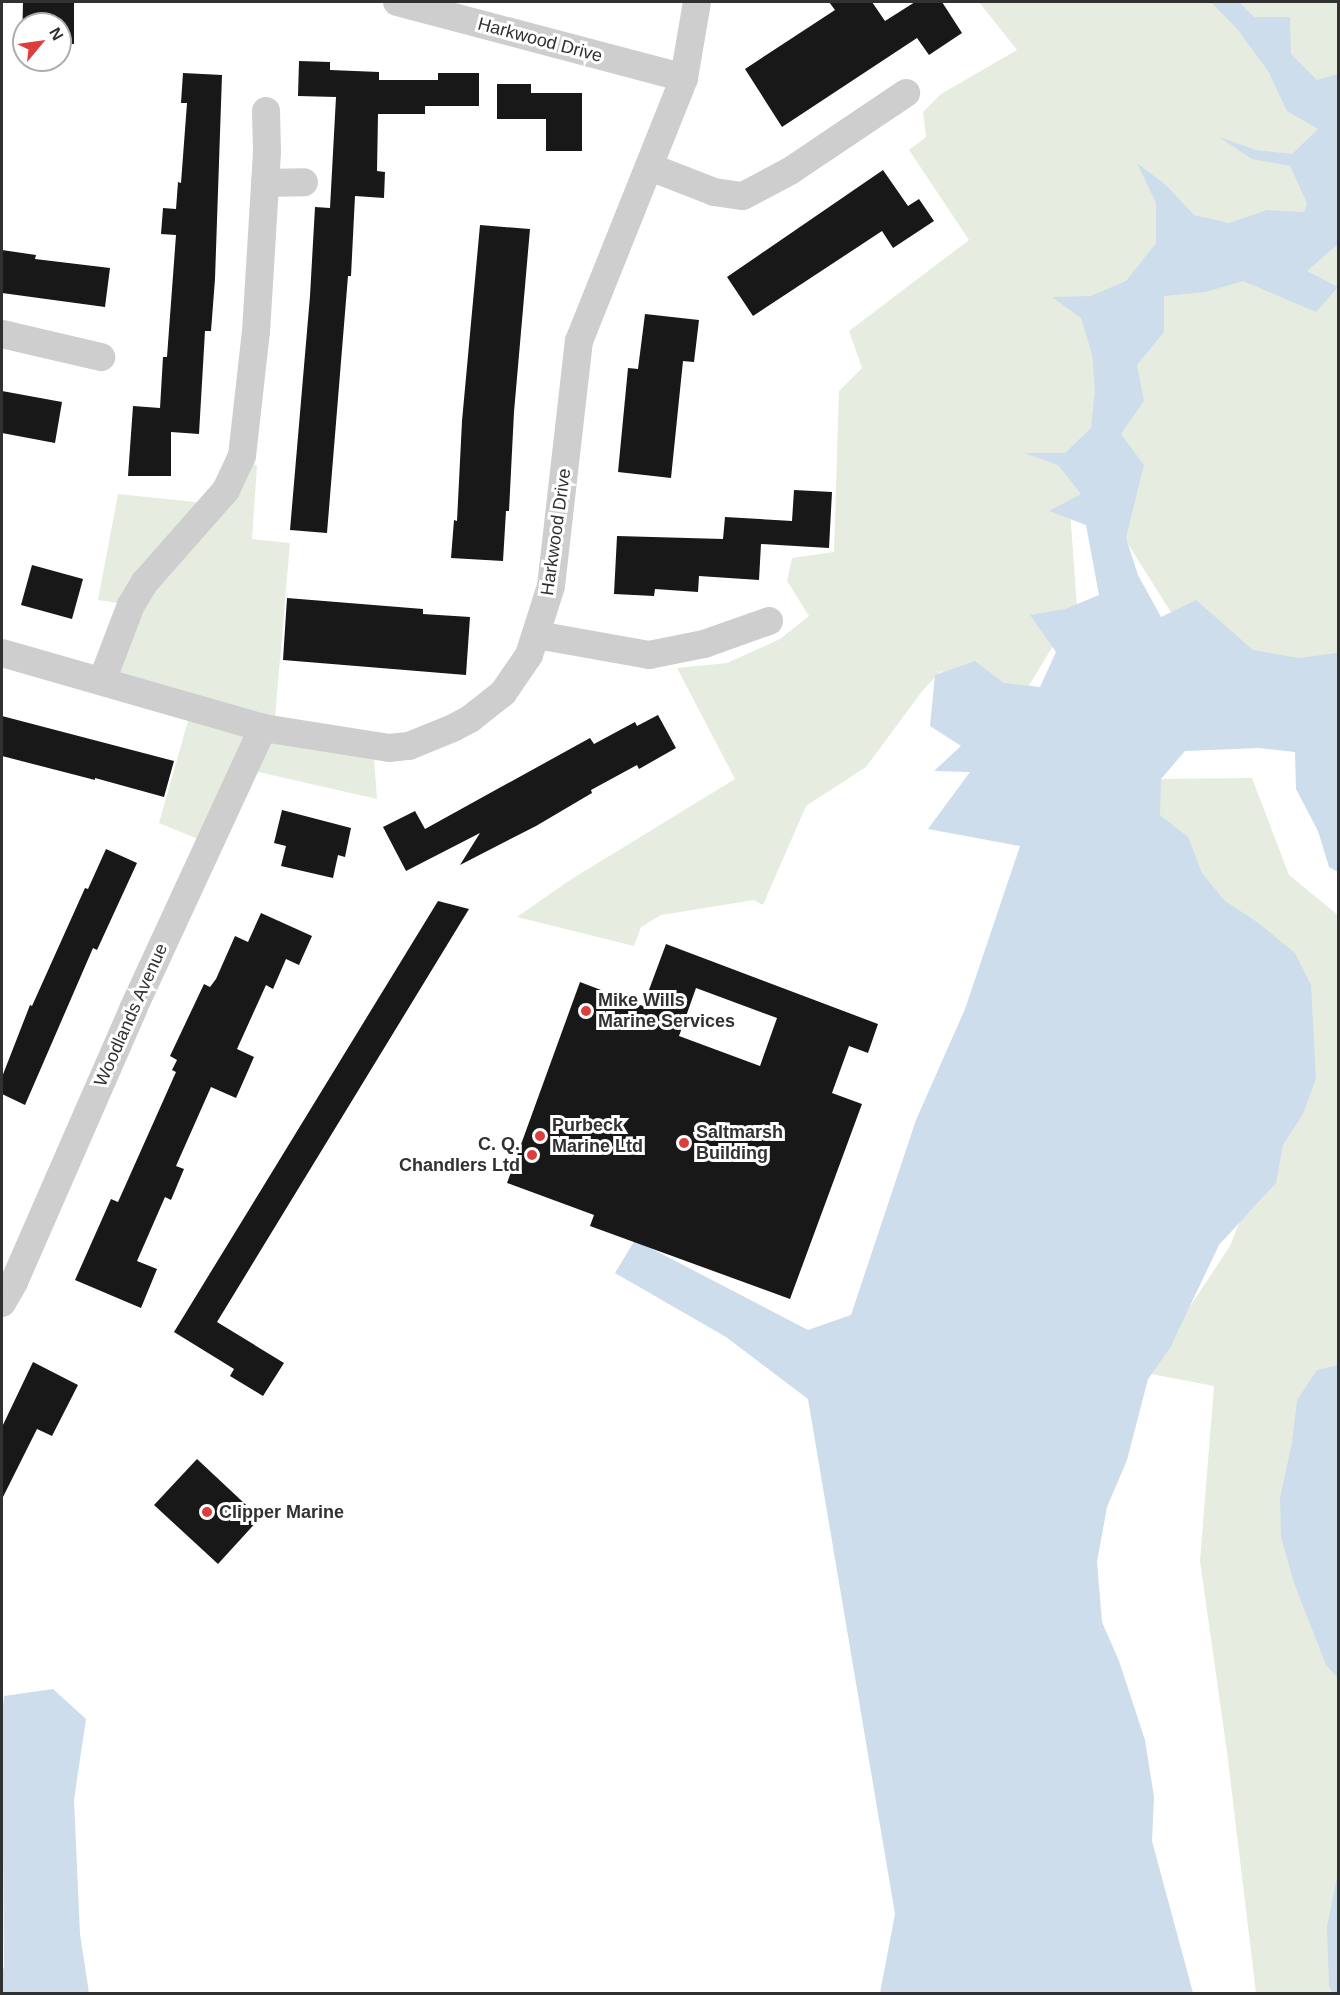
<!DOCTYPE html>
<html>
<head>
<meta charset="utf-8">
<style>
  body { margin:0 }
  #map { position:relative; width:1340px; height:1995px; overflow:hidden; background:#fff; font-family:Helvetica,sans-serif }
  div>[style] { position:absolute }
  .green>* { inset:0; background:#e6ede0 }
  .water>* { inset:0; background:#cdddeb }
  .building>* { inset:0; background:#181818 }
  .street>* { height:28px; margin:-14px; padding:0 14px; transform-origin:14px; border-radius:14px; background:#cecece }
  .dots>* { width:16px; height:16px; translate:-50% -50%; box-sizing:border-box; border:3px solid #fff; border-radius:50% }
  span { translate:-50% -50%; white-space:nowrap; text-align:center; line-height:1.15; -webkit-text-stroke:6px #fff; paint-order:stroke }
  .street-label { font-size:18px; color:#313131 }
  .poi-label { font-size:18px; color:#313131; font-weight:700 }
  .left { translate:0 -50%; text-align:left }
  .right { translate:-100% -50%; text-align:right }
  .frame { position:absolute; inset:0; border:3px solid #313131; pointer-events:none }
  .north { position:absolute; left:12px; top:12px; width:60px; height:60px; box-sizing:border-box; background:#fff; border:2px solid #adadad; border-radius:50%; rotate:61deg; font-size:16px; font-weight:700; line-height:24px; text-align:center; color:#313131 }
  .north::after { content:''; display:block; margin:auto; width:21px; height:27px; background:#dd3d3d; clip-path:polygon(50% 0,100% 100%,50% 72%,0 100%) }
</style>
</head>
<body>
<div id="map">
  <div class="green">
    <i style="clip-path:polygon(979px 2px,1338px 2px,1338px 697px,1172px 614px,1111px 517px,1070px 510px,1077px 607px,1012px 713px,941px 671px,923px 690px,866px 767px,806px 806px,763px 905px,754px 900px,661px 915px,641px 927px,634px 946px,517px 917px,570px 880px,735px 779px,677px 668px,727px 663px,780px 639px,809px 616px,787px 581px,792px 558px,834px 552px,839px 391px,862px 368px,849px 331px,969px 240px,909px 150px,926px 137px,923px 112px,941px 94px,1017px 50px)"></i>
    <i style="clip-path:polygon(242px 456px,257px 466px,252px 539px,290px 543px,274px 729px,373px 746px,377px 799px,245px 769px,210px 844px,159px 823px,192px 707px,102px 681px,130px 605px,98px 600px,118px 494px,215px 504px)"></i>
    <i style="clip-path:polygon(1252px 778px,1289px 875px,1338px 915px,1338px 1993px,1256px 1993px,1227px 1752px,1200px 1561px,1214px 1386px,1146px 1373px,1230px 1246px,1304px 1060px,1141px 846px,1148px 779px)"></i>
  </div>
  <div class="water">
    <i style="clip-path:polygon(1211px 2px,1239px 2px,1254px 17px,1290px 17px,1291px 54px,1317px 80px,1338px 74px,1338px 244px,1307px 271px,1338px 287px,1316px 312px,1243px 281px,1206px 292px,1164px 296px,1164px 332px,1137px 365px,1144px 401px,1121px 434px,1144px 465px,1126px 538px,1138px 575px,1161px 617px,1196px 600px,1253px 650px,1299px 658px,1337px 653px,1338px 872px,1329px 867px,1318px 831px,1296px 789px,1295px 752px,1259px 748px,1185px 751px,1161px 779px,1160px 815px,1188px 837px,1202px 873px,1225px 901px,1257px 922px,1295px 953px,1311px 985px,1316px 1079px,1303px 1114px,1283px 1145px,1276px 1183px,1219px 1245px,1170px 1348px,1148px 1379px,1127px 1460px,1107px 1507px,1097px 1562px,1102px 1622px,1119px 1661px,1145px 1740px,1154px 1797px,1152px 1841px,1193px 1993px,880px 1993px,895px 1914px,808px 1399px,726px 1337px,615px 1273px,635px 1240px,808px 1330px,851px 1315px,916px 1120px,965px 1009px,1020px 846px,928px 829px,970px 772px,934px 771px,961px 746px,930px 726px,935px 675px,975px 661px,1004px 683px,1040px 687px,1056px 652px,1030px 615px,1065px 609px,1099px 595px,1086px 525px,1049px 511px,1081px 494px,1058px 465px,1024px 453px,1065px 453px,1091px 428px,1095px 390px,1092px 354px,1081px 318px,1052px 297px,1091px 296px,1126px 281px,1156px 243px,1156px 203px,1137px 163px,1166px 185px,1194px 215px,1229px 223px,1267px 210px,1304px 212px,1307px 203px,1290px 166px,1252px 159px,1219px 137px,1256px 150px,1292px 154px,1318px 129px,1287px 111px,1268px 71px,1237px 29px)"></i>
    <i style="clip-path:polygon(1338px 1365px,1338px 1678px,1326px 1665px,1294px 1583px,1281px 1537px,1280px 1498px,1292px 1442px,1297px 1400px,1317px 1370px)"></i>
    <i style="clip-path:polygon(53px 1689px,86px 1719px,74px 1800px,80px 1934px,89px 1993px,2px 1993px,2px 1967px,4px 1969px,2px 1716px,4px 1696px)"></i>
    <i style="clip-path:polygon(1338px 1872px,1338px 1993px,1333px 1994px,1329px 1986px,1327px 1927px)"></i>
  </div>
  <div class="building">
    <i style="clip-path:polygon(23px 2px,74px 3px,74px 44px,60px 43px,60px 24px,24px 24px,22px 43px)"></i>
    <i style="clip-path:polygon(829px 2px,872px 2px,885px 21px,915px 2px,942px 2px,962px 33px,929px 55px,917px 38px,782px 127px,745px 69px,835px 10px)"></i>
    <i style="clip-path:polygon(299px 61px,330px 62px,330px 70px,379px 72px,379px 80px,438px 80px,438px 73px,479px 73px,479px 106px,425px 106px,425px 114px,378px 114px,377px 171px,385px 172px,384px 198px,355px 196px,351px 276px,348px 276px,327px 533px,290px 530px,310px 296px,315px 207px,330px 208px,336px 97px,298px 96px)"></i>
    <i style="clip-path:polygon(183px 73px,222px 75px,215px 279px,211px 331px,205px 331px,199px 434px,171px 432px,171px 476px,128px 476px,133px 406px,160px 408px,163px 357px,167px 357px,176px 235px,161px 234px,163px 208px,176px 209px,178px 182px,181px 183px,187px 103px,181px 103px)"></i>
    <i style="clip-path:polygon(497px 84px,531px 84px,531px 93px,582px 93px,582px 151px,546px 151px,546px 119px,497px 119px)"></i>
    <i style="clip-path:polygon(883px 170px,908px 206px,919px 199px,934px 221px,893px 248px,882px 231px,753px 316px,727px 277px)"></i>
    <i style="clip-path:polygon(480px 225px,530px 229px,514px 412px,509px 511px,506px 511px,503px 561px,451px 558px,454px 520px,457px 521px,462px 421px)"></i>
    <i style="clip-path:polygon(2px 250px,36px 255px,35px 259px,110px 268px,105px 307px,2px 293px)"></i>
    <i style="clip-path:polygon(645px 314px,699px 320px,694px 362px,683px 361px,671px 478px,618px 472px,628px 368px,638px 369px)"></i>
    <i style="clip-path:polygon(2px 391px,62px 402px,55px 443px,2px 433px)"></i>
    <i style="clip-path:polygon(794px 490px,832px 492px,829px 548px,761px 544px,759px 580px,699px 576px,698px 592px,655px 589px,654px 596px,614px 594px,617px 536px,723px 539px,725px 517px,792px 521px)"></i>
    <i style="clip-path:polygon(32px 565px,83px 579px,72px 619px,21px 605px)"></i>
    <i style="clip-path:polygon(287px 598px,423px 609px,423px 614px,470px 617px,466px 675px,283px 660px)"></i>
    <i style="clip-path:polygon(658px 715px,676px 748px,639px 769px,637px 765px,591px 790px,592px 793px,536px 826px,460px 865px,480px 833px,406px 871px,383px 827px,415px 811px,425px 829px,590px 738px,594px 744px,635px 722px,637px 726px)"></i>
    <i style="clip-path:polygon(2px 716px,174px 761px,164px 797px,95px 778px,95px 780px,2px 756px)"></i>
    <i style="clip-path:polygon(282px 810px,351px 828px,345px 857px,338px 855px,333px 878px,281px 866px,286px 846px,274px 843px)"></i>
    <i style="clip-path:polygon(106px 849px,137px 863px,97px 950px,93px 948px,25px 1105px,2px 1094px,2px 1077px,30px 1005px,32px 1006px,85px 888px,88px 889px)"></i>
    <i style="clip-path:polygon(438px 901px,469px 909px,217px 1322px,284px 1363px,263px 1396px,230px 1376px,234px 1369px,174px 1332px)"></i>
    <i style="clip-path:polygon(261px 913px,312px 936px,299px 965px,286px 959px,273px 989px,266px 985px,237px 1049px,254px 1057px,236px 1098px,211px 1087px,176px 1166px,184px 1169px,171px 1200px,165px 1197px,137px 1261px,157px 1269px,141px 1308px,75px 1280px,111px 1199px,118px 1202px,176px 1072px,172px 1070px,177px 1060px,170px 1056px,204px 984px,210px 987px,216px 979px,235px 936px,248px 942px)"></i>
    <i style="clip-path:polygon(evenodd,666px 944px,878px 1024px,868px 1053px,849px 1046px,832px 1093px,862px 1104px,790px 1299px,590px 1226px,594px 1215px,507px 1183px,580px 982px,643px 1006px,666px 944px,696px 988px,777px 1018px,760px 1066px,679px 1036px,696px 988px)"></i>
    <i style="clip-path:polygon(33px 1362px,78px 1385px,52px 1436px,37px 1429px,2px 1499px,2px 1427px)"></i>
    <i style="clip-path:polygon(197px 1459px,260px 1518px,218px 1564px,154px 1505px)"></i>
  </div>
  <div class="street">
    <i style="left:397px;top:2px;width:297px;rotate:14.8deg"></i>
    <i style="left:650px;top:167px;width:69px;rotate:21.3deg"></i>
    <i style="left:714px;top:192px;width:29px;rotate:8deg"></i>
    <i style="left:743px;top:196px;width:53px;rotate:-28deg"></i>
    <i style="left:790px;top:171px;width:140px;rotate:-33.9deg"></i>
    <i style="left:265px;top:183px;width:39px;rotate:-1deg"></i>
    <i style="left:2px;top:334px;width:102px;rotate:13.1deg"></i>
    <i style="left:537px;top:635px;width:114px;rotate:10.1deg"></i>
    <i style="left:649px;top:655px;width:56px;rotate:-11.3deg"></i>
    <i style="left:704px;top:644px;width:69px;rotate:-19.5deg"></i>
    <i style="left:2px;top:653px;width:272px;rotate:16deg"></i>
    <i style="left:263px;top:728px;width:128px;rotate:9deg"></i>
    <i style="left:389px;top:748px;width:20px;rotate:-6deg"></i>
    <i style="left:409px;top:746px;width:48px;rotate:-22.2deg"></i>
    <i style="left:453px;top:728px;width:19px;rotate:-28deg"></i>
    <i style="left:470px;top:719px;width:42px;rotate:-38.2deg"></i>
    <i style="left:503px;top:693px;width:46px;rotate:-55.6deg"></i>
    <i style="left:529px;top:655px;width:72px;rotate:-72.3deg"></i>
    <i style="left:551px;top:586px;width:247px;rotate:-83.5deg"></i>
    <i style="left:579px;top:341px;width:283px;rotate:-68.2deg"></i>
    <i style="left:684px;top:78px;width:77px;rotate:-80.3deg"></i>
    <i style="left:102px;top:681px;width:81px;rotate:-69.1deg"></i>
    <i style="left:131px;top:605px;width:27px;rotate:-59deg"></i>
    <i style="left:145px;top:582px;width:123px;rotate:-48.6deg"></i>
    <i style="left:226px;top:490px;width:38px;rotate:-65deg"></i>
    <i style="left:242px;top:456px;width:125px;rotate:-83.6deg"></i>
    <i style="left:256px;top:332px;width:181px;rotate:-86.5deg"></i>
    <i style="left:267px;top:151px;width:40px;rotate:-91.4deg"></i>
    <i style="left:2px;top:1303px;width:24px;rotate:-60deg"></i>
    <i style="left:14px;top:1282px;width:298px;rotate:-66.4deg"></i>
    <i style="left:133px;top:1009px;width:310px;rotate:-65.2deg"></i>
  </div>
  <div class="dots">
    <i style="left:586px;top:1011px;background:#dd3d3d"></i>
    <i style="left:540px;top:1136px;background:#dd3d3d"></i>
    <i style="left:684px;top:1143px;background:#dd3d3d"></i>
    <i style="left:532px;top:1155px;background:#dd3d3d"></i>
    <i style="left:207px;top:1512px;background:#dd3d3d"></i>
  </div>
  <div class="street-label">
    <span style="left:540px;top:40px;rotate:15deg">Harkwood Drive</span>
    <span style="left:556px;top:532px;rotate:-82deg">Harkwood Drive</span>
    <span style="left:131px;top:1015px;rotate:-66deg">Woodlands Avenue</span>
  </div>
  <div class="poi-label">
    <span class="left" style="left:598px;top:1011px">Mike Wills<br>Marine Services</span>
    <span class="left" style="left:552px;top:1136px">Purbeck<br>Marine Ltd</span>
    <span class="left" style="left:696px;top:1143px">Saltmarsh<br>Building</span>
    <span class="right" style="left:520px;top:1155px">C. Q.<br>Chandlers Ltd</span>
    <span class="left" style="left:219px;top:1512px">Clipper Marine</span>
  </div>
  <div class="frame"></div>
  <div class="north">N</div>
</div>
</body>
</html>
